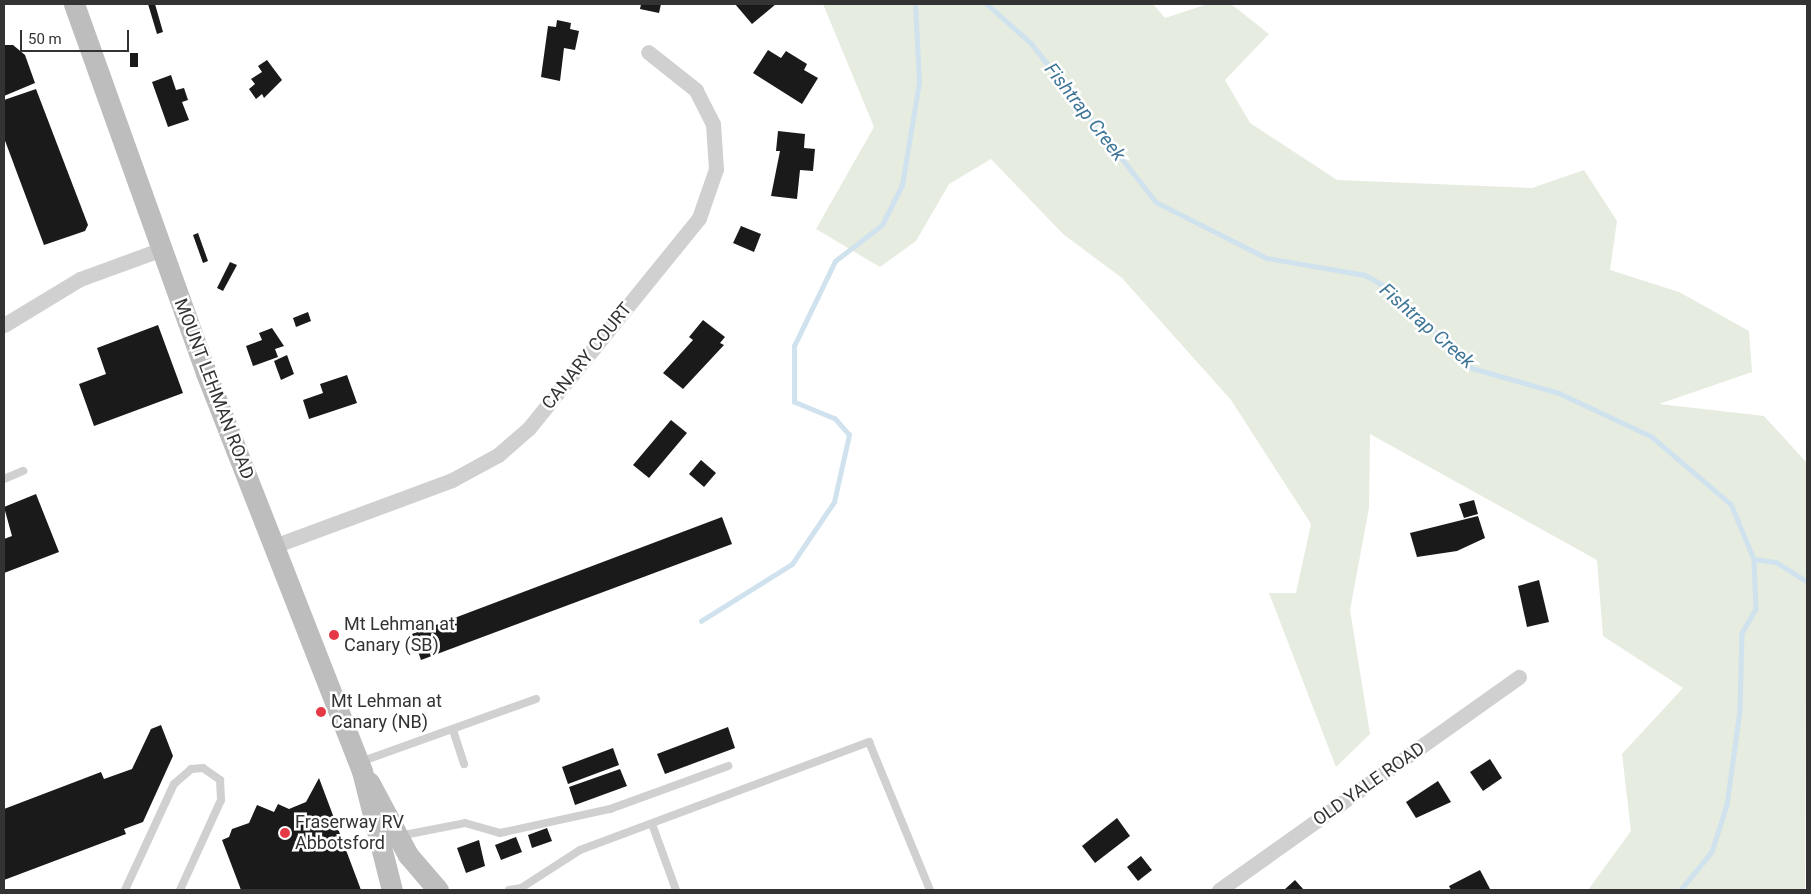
<!DOCTYPE html>
<html>
<head>
<meta charset="utf-8">
<style>
  body { margin:0 }
  #map { position:relative; width:1811px; height:894px; overflow:hidden; background:#fff; font-family:Roboto,sans-serif }
  div>[style] { position:absolute }
  .green>* { inset:0; background:#e6ecdf }
  .stream>* { height:4.5px; margin:-2.25px; padding:0 2.25px; transform-origin:2.25px; border-radius:2.25px; background:#cfe2ee }
  .building>* { inset:0; background:#1a1a1a }
  .lane>* { height:8px; margin:-4px; padding:0 4px; transform-origin:4px; border-radius:4px; background:#d0d0d0 }
  .street>* { height:15px; margin:-7.5px; padding:0 7.5px; transform-origin:7.5px; border-radius:7.5px; background:#d0d0d0 }
  .secondary>* { height:21px; margin:-10.5px; padding:0 10.5px; transform-origin:10.5px; border-radius:10.5px; background:#bdbdbd }
  .dots>* { width:14px; height:14px; translate:-50% -50%; box-sizing:border-box; border:2px solid #fff; border-radius:50% }
  span { translate:-50% -50%; white-space:nowrap; text-align:center; line-height:1.15; -webkit-text-stroke:5px #fff; paint-order:stroke }
  .street-label { font-size:18px; color:#333 }
  .poi-label { font-size:18px; color:#333 }
  .left { translate:0 -50%; text-align:left }
  .water-label { font-size:19px; color:#3f7597; font-style:italic }
  .frame { position:absolute; inset:0; border:5px solid #333; pointer-events:none }
  .scale { position:absolute; left:20px; top:30px; width:109px; height:22px; box-sizing:border-box; border:2px solid #333; border-top:0; padding-left:6px; font-size:15px; line-height:18px; white-space:nowrap; color:#333; -webkit-text-stroke:4px #fff; paint-order:stroke }
</style>
</head>
<body>
<div id="map">
  <div class="green">
    <i style="clip-path:polygon(823px 4px,1153px 4px,1165px 18px,1208px 4px,1231px 4px,1269px 34px,1225px 80px,1250px 123px,1337px 180px,1532px 188px,1584px 170px,1617px 221px,1610px 270px,1679px 292px,1749px 331px,1752px 372px,1659px 404px,1764px 416px,1807px 463px,1805px 890px,1588px 890px,1631px 831px,1622px 754px,1683px 688px,1603px 636px,1597px 560px,1370px 434px,1369px 508px,1350px 610px,1370px 734px,1336px 767px,1269px 593px,1296px 593px,1311px 524px,1231px 400px,1122px 278px,1063px 234px,991px 159px,949px 184px,916px 241px,880px 267px,816px 229px,874px 127px)"></i>
  </div>
  <div class="stream">
    <i style="left:987px;top:4px;width:59px;rotate:41.6deg"></i>
    <i style="left:1031px;top:43px;width:202px;rotate:51.8deg"></i>
    <i style="left:1156px;top:202px;width:124px;rotate:26.8deg"></i>
    <i style="left:1267px;top:258px;width:99px;rotate:9.8deg"></i>
    <i style="left:1365px;top:275px;width:31px;rotate:29deg"></i>
    <i style="left:1392px;top:290px;width:112px;rotate:44.3deg"></i>
    <i style="left:1472px;top:368px;width:91px;rotate:16deg"></i>
    <i style="left:1559px;top:393px;width:102px;rotate:25.1deg"></i>
    <i style="left:1651px;top:436px;width:105px;rotate:40.4deg"></i>
    <i style="left:1731px;top:504px;width:60px;rotate:67.3deg"></i>
    <i style="left:1754px;top:559px;width:50px;rotate:87.7deg"></i>
    <i style="left:1756px;top:609px;width:28px;rotate:120deg"></i>
    <i style="left:1742px;top:633px;width:78px;rotate:91.5deg"></i>
    <i style="left:1740px;top:711px;width:95px;rotate:97.9deg"></i>
    <i style="left:1727px;top:805px;width:49px;rotate:107.7deg"></i>
    <i style="left:1712px;top:852px;width:49px;rotate:129.2deg"></i>
    <i style="left:1754px;top:559px;width:22px;rotate:8deg"></i>
    <i style="left:1776px;top:562px;width:36px;rotate:32deg"></i>
    <i style="left:701px;top:621px;width:107px;rotate:-32.1deg"></i>
    <i style="left:792px;top:564px;width:75px;rotate:-55.9deg"></i>
    <i style="left:834px;top:502px;width:69px;rotate:-77.4deg"></i>
    <i style="left:849px;top:435px;width:21px;rotate:-131deg"></i>
    <i style="left:835px;top:419px;width:44px;rotate:-157.5deg"></i>
    <i style="left:794px;top:402px;width:56px;rotate:-90deg"></i>
    <i style="left:794px;top:346px;width:94px;rotate:-64.2deg"></i>
    <i style="left:835px;top:261px;width:59px;rotate:-37.5deg"></i>
    <i style="left:882px;top:225px;width:45px;rotate:-63.4deg"></i>
    <i style="left:902px;top:185px;width:104px;rotate:-80.6deg"></i>
    <i style="left:919px;top:82px;width:78px;rotate:-92.9deg"></i>
  </div>
  <div class="building">
    <i style="clip-path:polygon(148px 4px,155px 4px,163px 32px,157px 34px)"></i>
    <i style="clip-path:polygon(641px 4px,661px 4px,659px 13px,640px 9px)"></i>
    <i style="clip-path:polygon(735px 4px,776px 4px,752px 24px)"></i>
    <i style="clip-path:polygon(557px 20px,571px 23px,570px 29px,579px 31px,575px 50px,564px 48px,560px 81px,541px 77px,548px 26px,556px 27px)"></i>
    <i style="clip-path:polygon(4px 45px,13px 45px,25px 55px,35px 83px,4px 96px)"></i>
    <i style="clip-path:polygon(768px 50px,781px 58px,786px 51px,807px 64px,804px 70px,818px 78px,802px 104px,753px 73px)"></i>
    <i style="clip-path:polygon(130px 53px,138px 53px,138px 67px,130px 67px)"></i>
    <i style="clip-path:polygon(267px 60px,282px 80px,264px 98px,262px 94px,256px 99px,249px 89px,255px 84px,251px 79px,262px 72px,258px 66px)"></i>
    <i style="clip-path:polygon(171px 75px,176px 90px,184px 88px,188px 100px,182px 102px,189px 120px,168px 127px,152px 82px)"></i>
    <i style="clip-path:polygon(36px 89px,88px 225px,85px 231px,44px 245px,4px 138px,4px 100px)"></i>
    <i style="clip-path:polygon(778px 131px,805px 134px,804px 148px,815px 149px,813px 171px,800px 170px,797px 199px,771px 196px,780px 151px,776px 151px)"></i>
    <i style="clip-path:polygon(741px 226px,761px 234px,754px 252px,733px 243px)"></i>
    <i style="clip-path:polygon(198px 233px,208px 261px,203px 263px,193px 235px)"></i>
    <i style="clip-path:polygon(230px 262px,237px 265px,223px 291px,217px 288px)"></i>
    <i style="clip-path:polygon(308px 312px,311px 321px,296px 327px,293px 318px)"></i>
    <i style="clip-path:polygon(703px 320px,725px 337px,720px 343px,724px 345px,683px 389px,663px 373px,693px 340px,689px 337px)"></i>
    <i style="clip-path:polygon(158px 325px,183px 393px,94px 426px,79px 384px,106px 374px,97px 348px)"></i>
    <i style="clip-path:polygon(272px 328px,284px 346px,275px 349px,278px 357px,253px 366px,246px 346px,262px 340px,259px 333px)"></i>
    <i style="clip-path:polygon(287px 355px,294px 374px,281px 380px,274px 361px)"></i>
    <i style="clip-path:polygon(347px 375px,357px 403px,309px 419px,303px 400px,323px 393px,320px 384px)"></i>
    <i style="clip-path:polygon(671px 420px,687px 433px,649px 478px,633px 465px)"></i>
    <i style="clip-path:polygon(701px 460px,716px 473px,704px 487px,689px 474px)"></i>
    <i style="clip-path:polygon(36px 494px,59px 552px,4px 573px,4px 539px,12px 536px,4px 507px)"></i>
    <i style="clip-path:polygon(1474px 500px,1478px 514px,1464px 518px,1459px 504px)"></i>
    <i style="clip-path:polygon(1478px 516px,1485px 538px,1457px 551px,1417px 557px,1410px 533px)"></i>
    <i style="clip-path:polygon(722px 517px,732px 544px,421px 660px,412px 634px)"></i>
    <i style="clip-path:polygon(1539px 580px,1549px 622px,1527px 627px,1518px 586px)"></i>
    <i style="clip-path:polygon(161px 725px,173px 756px,143px 822px,124px 829px,126px 834px,4px 880px,4px 809px,101px 772px,104px 779px,132px 769px,151px 729px)"></i>
    <i style="clip-path:polygon(728px 727px,735px 748px,665px 774px,657px 754px)"></i>
    <i style="clip-path:polygon(613px 748px,619px 765px,568px 784px,562px 767px)"></i>
    <i style="clip-path:polygon(1490px 759px,1502px 778px,1483px 791px,1470px 772px)"></i>
    <i style="clip-path:polygon(620px 769px,627px 786px,575px 805px,569px 787px)"></i>
    <i style="clip-path:polygon(319px 778px,361px 890px,241px 890px,222px 840px,229px 837px,232px 829px,249px 823px,257px 805px,274px 812px,278px 804px,289px 809px,306px 802px)"></i>
    <i style="clip-path:polygon(1438px 781px,1451px 802px,1416px 818px,1406px 802px)"></i>
    <i style="clip-path:polygon(1117px 818px,1130px 836px,1095px 863px,1082px 846px)"></i>
    <i style="clip-path:polygon(547px 828px,552px 841px,532px 848px,528px 835px)"></i>
    <i style="clip-path:polygon(516px 837px,522px 852px,501px 860px,495px 845px)"></i>
    <i style="clip-path:polygon(479px 840px,485px 866px,466px 873px,457px 848px)"></i>
    <i style="clip-path:polygon(1141px 856px,1152px 870px,1138px 881px,1127px 867px)"></i>
    <i style="clip-path:polygon(1480px 870px,1490px 889px,1451px 890px,1449px 886px)"></i>
    <i style="clip-path:polygon(1295px 880px,1304px 890px,1284px 890px)"></i>
  </div>
  <div class="lane">
    <i style="left:4px;top:479px;width:21px;rotate:-23deg"></i>
    <i style="left:453px;top:730px;width:36px;rotate:72deg"></i>
    <i style="left:360px;top:762px;width:187px;rotate:-19.7deg"></i>
    <i style="left:652px;top:824px;width:70px;rotate:70deg"></i>
    <i style="left:399px;top:836px;width:67px;rotate:-11.1deg"></i>
    <i style="left:465px;top:823px;width:36px;rotate:16deg"></i>
    <i style="left:500px;top:833px;width:113px;rotate:-12.3deg"></i>
    <i style="left:610px;top:809px;width:126px;rotate:-20deg"></i>
    <i style="left:125px;top:890px;width:117px;rotate:-65.2deg"></i>
    <i style="left:174px;top:784px;width:23px;rotate:-41deg"></i>
    <i style="left:191px;top:769px;width:12px;rotate:-5deg"></i>
    <i style="left:203px;top:768px;width:21px;rotate:35deg"></i>
    <i style="left:220px;top:780px;width:20px;rotate:87deg"></i>
    <i style="left:221px;top:800px;width:99px;rotate:114.5deg"></i>
    <i style="left:509px;top:890px;width:13px;rotate:-9deg"></i>
    <i style="left:518px;top:890px;width:74px;rotate:-32.8deg"></i>
    <i style="left:580px;top:850px;width:309px;rotate:-20.5deg"></i>
    <i style="left:869px;top:742px;width:160px;rotate:67.6deg"></i>
  </div>
  <div class="street">
    <i style="left:4px;top:325px;width:89px;rotate:-31.2deg"></i>
    <i style="left:80px;top:279px;width:87px;rotate:-20.1deg"></i>
    <i style="left:274px;top:546px;width:190px;rotate:-20.3deg"></i>
    <i style="left:452px;top:480px;width:52px;rotate:-28.5deg"></i>
    <i style="left:498px;top:455px;width:41px;rotate:-41.1deg"></i>
    <i style="left:529px;top:428px;width:270px;rotate:-51deg"></i>
    <i style="left:699px;top:218px;width:52px;rotate:-70.9deg"></i>
    <i style="left:716px;top:169px;width:45px;rotate:-93.8deg"></i>
    <i style="left:713px;top:124px;width:38px;rotate:-117deg"></i>
    <i style="left:696px;top:90px;width:61px;rotate:-141.6deg"></i>
    <i style="left:1219px;top:890px;width:368px;rotate:-35.4deg"></i>
  </div>
  <div class="secondary">
    <i style="left:74px;top:4px;width:392px;rotate:70.3deg"></i>
    <i style="left:206px;top:373px;width:427px;rotate:68.6deg"></i>
    <i style="left:362px;top:771px;width:123px;rotate:75.9deg"></i>
    <i style="left:369px;top:782px;width:83px;rotate:61.9deg"></i>
    <i style="left:408px;top:855px;width:46px;rotate:49.4deg"></i>
  </div>
  <div class="dots">
    <i style="left:334px;top:635px;background:#e63946"></i>
    <i style="left:321px;top:712px;background:#e63946"></i>
    <i style="left:285px;top:833px;background:#e63946"></i>
  </div>
  <div class="street-label">
    <span style="left:587px;top:356px;rotate:-51deg">CANARY COURT</span>
    <span style="left:214px;top:389px;rotate:69deg">MOUNT LEHMAN ROAD</span>
    <span style="left:1369px;top:784px;rotate:-35deg">OLD YALE ROAD</span>
  </div>
  <div class="poi-label">
    <span class="left" style="left:344px;top:635px">Mt Lehman at<br>Canary (SB)</span>
    <span class="left" style="left:331px;top:712px">Mt Lehman at<br>Canary (NB)</span>
    <span class="left" style="left:295px;top:833px">Fraserway RV<br>Abbotsford</span>
  </div>
  <div class="water-label">
    <span style="left:1085px;top:112px;rotate:52deg">Fishtrap Creek</span>
    <span style="left:1427px;top:326px;rotate:41deg">Fishtrap Creek</span>
  </div>
  <div class="frame"></div>
  <div class="scale">50 m</div>
</div>
</body>
</html>
